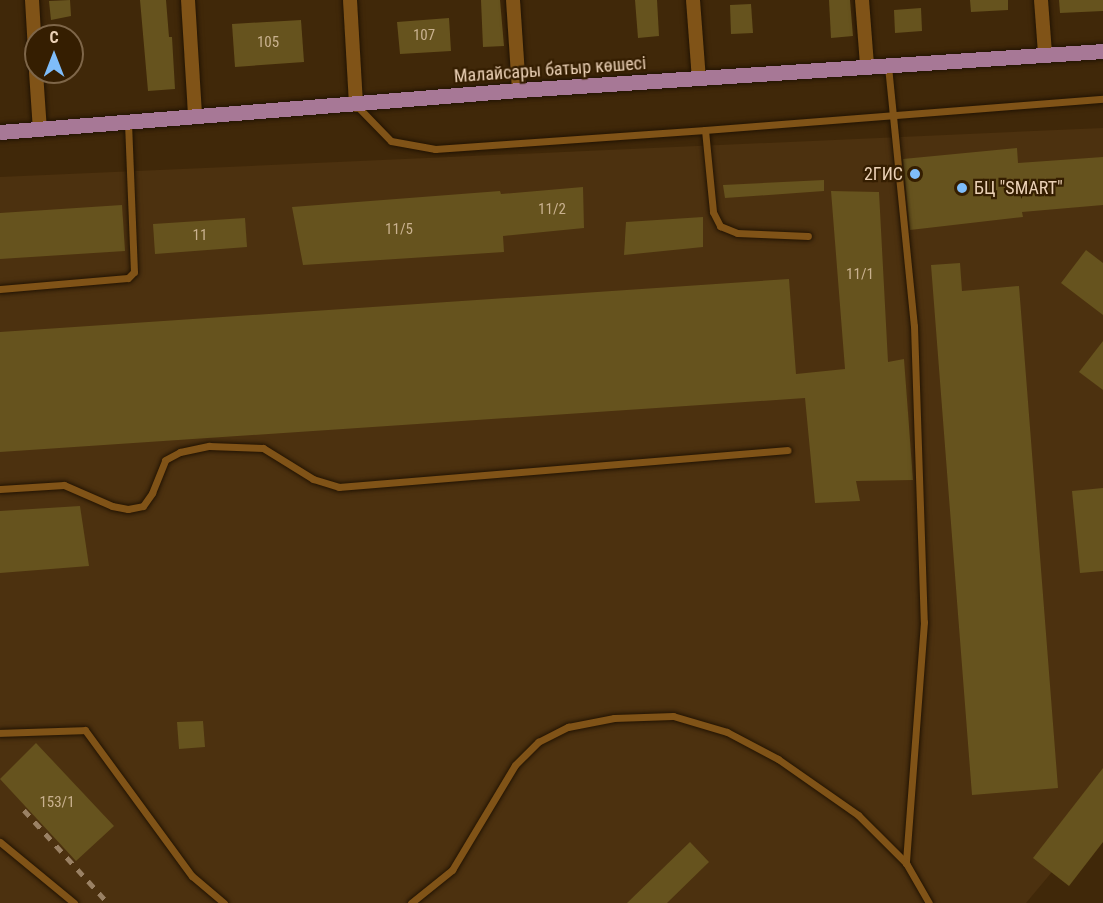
<!DOCTYPE html>
<html>
<head>
<meta charset="utf-8">
<style>
  body { margin:0 }
  #map { position:relative; width:1103px; height:903px; overflow:hidden; background:#402809; font-family:"Roboto Condensed",sans-serif }
  div>[style] { position:absolute }
  .built>* { inset:0; background:#4c310f }
  .building>* { inset:0; background:#66531e }
  .roads { filter:drop-shadow(0 0 2px #211303) drop-shadow(0 0 2px #211303) }
  .service>* { height:7px; margin:-3.5px; padding:0 3.5px; transform-origin:3.5px; border-radius:3.5px; background:#805317 }
  .minor>* { height:14px; margin:-7px; padding:0 7px; transform-origin:7px; border-radius:7px; background:#805317 }
  .primary>* { height:15px; margin:-7.5px; padding:0 7.5px; transform-origin:7.5px; border-radius:7.5px; background:#a77896 }
  .rail>* { height:4.5px; margin-top:-2.25px; transform-origin:0; background:repeating-linear-gradient(90deg,#9a8164 0 8px,transparent 0 16px) }
  .dots>* { width:16px; height:16px; translate:-50% -50%; box-sizing:border-box; border:3px solid #351e01; border-radius:50% }
  span { translate:-50% -50%; white-space:nowrap; text-align:center; line-height:1.15; -webkit-text-stroke:4.5px #351e01; paint-order:stroke }
  .number-label { font-size:15px; color:#cab290 }
  .number-label span { -webkit-text-stroke-width:0 }
  .street-label { font-size:18px; color:#ebd1b6 }
  .poi-label { font-size:18px; color:#ebd1b6 }
  .right { translate:-100% -50%; text-align:right }
  .left { translate:0 -50%; text-align:left }
  .north { position:absolute; left:24px; top:24px; width:60px; height:60px; box-sizing:border-box; background:#351e01; border:2px solid #7e6649; border-radius:50%; rotate:0deg; font-size:16px; font-weight:700; line-height:24px; text-align:center; color:#ebd1b6 }
  .north::after { content:''; display:block; margin:auto; width:21px; height:27px; background:#7fbdfa; clip-path:polygon(50% 0,100% 100%,50% 72%,0 100%) }
</style>
</head>
<body>
<div id="map">
  <div class="built">
    <i style="clip-path:polygon(1103px 128px,1103px 811px,1026px 903px,0 903px,0 177px)"></i>
  </div>
  <div class="building">
    <i style="clip-path:polygon(70px 0,71px 16px,51px 20px,49px 1px)"></i>
    <i style="clip-path:polygon(140px 0,166px 0,169px 37px,172px 37px,175px 89px,148px 91px)"></i>
    <i style="clip-path:polygon(481px 0,500px 0,504px 46px,483px 47px)"></i>
    <i style="clip-path:polygon(635px 0,657px 0,659px 36px,638px 38px)"></i>
    <i style="clip-path:polygon(829px 0,850px 0,853px 36px,831px 38px)"></i>
    <i style="clip-path:polygon(970px 0,1008px 0,1008px 10px,971px 12px)"></i>
    <i style="clip-path:polygon(1059px 0,1103px 0,1103px 11px,1060px 13px)"></i>
    <i style="clip-path:polygon(751px 4px,753px 33px,731px 34px,730px 5px)"></i>
    <i style="clip-path:polygon(921px 8px,922px 31px,895px 33px,894px 10px)"></i>
    <i style="clip-path:polygon(449px 18px,451px 51px,400px 54px,397px 22px)"></i>
    <i style="clip-path:polygon(301px 20px,304px 62px,235px 67px,232px 24px)"></i>
    <i style="clip-path:polygon(1017px 148px,1018px 163px,1103px 157px,1103px 205px,1022px 212px,1023px 217px,910px 230px,903px 159px)"></i>
    <i style="clip-path:polygon(824px 180px,824px 191px,725px 198px,723px 185px)"></i>
    <i style="clip-path:polygon(583px 187px,584px 228px,503px 236px,504px 252px,303px 265px,292px 207px,500px 191px,501px 194px)"></i>
    <i style="clip-path:polygon(831px 191px,879px 192px,888px 362px,904px 359px,913px 480px,856px 481px,860px 501px,815px 503px,805px 398px,0 452px,0 332px,789px 279px,796px 374px,845px 369px)"></i>
    <i style="clip-path:polygon(122px 205px,125px 251px,0 259px,0 213px)"></i>
    <i style="clip-path:polygon(703px 217px,703px 247px,624px 255px,626px 222px)"></i>
    <i style="clip-path:polygon(245px 218px,247px 247px,155px 254px,153px 224px)"></i>
    <i style="clip-path:polygon(1086px 250px,1103px 263px,1103px 315px,1061px 283px)"></i>
    <i style="clip-path:polygon(960px 263px,962px 291px,1019px 286px,1058px 788px,972px 795px,931px 265px)"></i>
    <i style="clip-path:polygon(1103px 341px,1103px 390px,1079px 372px)"></i>
    <i style="clip-path:polygon(1103px 488px,1103px 571px,1080px 573px,1072px 491px)"></i>
    <i style="clip-path:polygon(80px 506px,89px 566px,0 573px,0 511px)"></i>
    <i style="clip-path:polygon(203px 721px,205px 747px,179px 749px,177px 722px)"></i>
    <i style="clip-path:polygon(36px 743px,114px 826px,76px 861px,0 779px)"></i>
    <i style="clip-path:polygon(1103px 768px,1103px 842px,1069px 886px,1033px 858px)"></i>
    <i style="clip-path:polygon(690px 842px,709px 862px,667px 903px,627px 903px)"></i>
  </div>
  <div class="roads">
    <div class="service">
      <i style="left:888px;top:66px;width:261px;rotate:84.3deg"></i>
      <i style="left:914px;top:326px;width:296px;rotate:88.1deg"></i>
      <i style="left:924px;top:622px;width:242px;rotate:94.3deg"></i>
      <i style="left:356px;top:105px;width:50px;rotate:45.8deg"></i>
      <i style="left:391px;top:141px;width:45px;rotate:10.3deg"></i>
      <i style="left:435px;top:149px;width:271px;rotate:-4deg"></i>
      <i style="left:705px;top:130px;width:82px;rotate:84.4deg"></i>
      <i style="left:713px;top:212px;width:16px;rotate:63deg"></i>
      <i style="left:720px;top:226px;width:18px;rotate:22deg"></i>
      <i style="left:737px;top:233px;width:71px;rotate:2.4deg"></i>
      <i style="left:705px;top:130px;width:399px;rotate:-4.5deg"></i>
      <i style="left:0;top:289px;width:128px;rotate:-4.9deg"></i>
      <i style="left:128px;top:278px;width:8px;rotate:-45deg"></i>
      <i style="left:134px;top:272px;width:150px;rotate:-92.3deg"></i>
      <i style="left:0;top:489px;width:64px;rotate:-3.6deg"></i>
      <i style="left:64px;top:485px;width:52px;rotate:23.6deg"></i>
      <i style="left:112px;top:506px;width:16px;rotate:11deg"></i>
      <i style="left:128px;top:509px;width:15px;rotate:-11deg"></i>
      <i style="left:143px;top:506px;width:16px;rotate:-55deg"></i>
      <i style="left:152px;top:493px;width:35px;rotate:-68deg"></i>
      <i style="left:165px;top:460px;width:17px;rotate:-28deg"></i>
      <i style="left:180px;top:452px;width:30px;rotate:-12deg"></i>
      <i style="left:209px;top:446px;width:54px;rotate:2.1deg"></i>
      <i style="left:263px;top:448px;width:59px;rotate:31.8deg"></i>
      <i style="left:313px;top:479px;width:27px;rotate:17deg"></i>
      <i style="left:339px;top:487px;width:450px;rotate:-4.7deg"></i>
      <i style="left:0;top:733px;width:85px;rotate:-2deg"></i>
      <i style="left:85px;top:730px;width:181px;rotate:53.8deg"></i>
      <i style="left:192px;top:876px;width:42px;rotate:40.2deg"></i>
      <i style="left:0;top:842px;width:96px;rotate:39.5deg"></i>
      <i style="left:411px;top:903px;width:53px;rotate:-38.8deg"></i>
      <i style="left:452px;top:870px;width:122px;rotate:-59deg"></i>
      <i style="left:515px;top:765px;width:33px;rotate:-45deg"></i>
      <i style="left:538px;top:742px;width:34px;rotate:-27deg"></i>
      <i style="left:568px;top:727px;width:47px;rotate:-11.1deg"></i>
      <i style="left:614px;top:718px;width:59px;rotate:-1.9deg"></i>
      <i style="left:673px;top:716px;width:56px;rotate:16.5deg"></i>
      <i style="left:727px;top:732px;width:58px;rotate:27.9deg"></i>
      <i style="left:778px;top:759px;width:98px;rotate:35deg"></i>
      <i style="left:858px;top:815px;width:68px;rotate:45deg"></i>
      <i style="left:906px;top:863px;width:46px;rotate:60.1deg"></i>
    </div>
    <div class="minor">
      <i style="left:32px;top:0;width:67px;rotate:86.6deg"></i>
      <i style="left:188px;top:0;width:116px;rotate:86.5deg"></i>
      <i style="left:350px;top:0;width:105px;rotate:86.7deg"></i>
      <i style="left:513px;top:0;width:90px;rotate:86.2deg"></i>
      <i style="left:693px;top:0;width:79px;rotate:85.7deg"></i>
      <i style="left:862px;top:0;width:65px;rotate:85.6deg"></i>
      <i style="left:1041px;top:0;width:53px;rotate:85.7deg"></i>
      <i style="left:36px;top:72px;width:58px;rotate:86.1deg"></i>
    </div>
    <div class="primary">
      <i style="left:0;top:132px;width:521px;rotate:-4.63deg"></i>
      <i style="left:519px;top:90px;width:585px;rotate:-3.82deg"></i>
    </div>
  </div>
  <div class="rail">
    <i style="left:24px;top:810px;width:125px;rotate:47.9deg"></i>
  </div>
  <div class="dots">
    <i style="left:915px;top:174px;background:#7fbdfa"></i>
    <i style="left:962px;top:188px;background:#7fbdfa"></i>
  </div>
  <div class="number-label">
    <span style="left:424px;top:36px">107</span>
    <span style="left:268px;top:43px">105</span>
    <span style="left:552px;top:210px">11/2</span>
    <span style="left:399px;top:230px">11/5</span>
    <span style="left:200px;top:236px">11</span>
    <span style="left:860px;top:275px">11/1</span>
    <span style="left:57px;top:803px">153/1</span>
  </div>
  <div class="street-label">
    <span style="left:550px;top:70px;rotate:-4deg">Малайсары батыр көшесі</span>
  </div>
  <div class="poi-label">
    <span class="right" style="left:903px;top:174px">2ГИС</span>
    <span class="left" style="left:974px;top:188px">БЦ "SMART"</span>
  </div>
  <div class="north">С</div>
</div>
</body>
</html>
